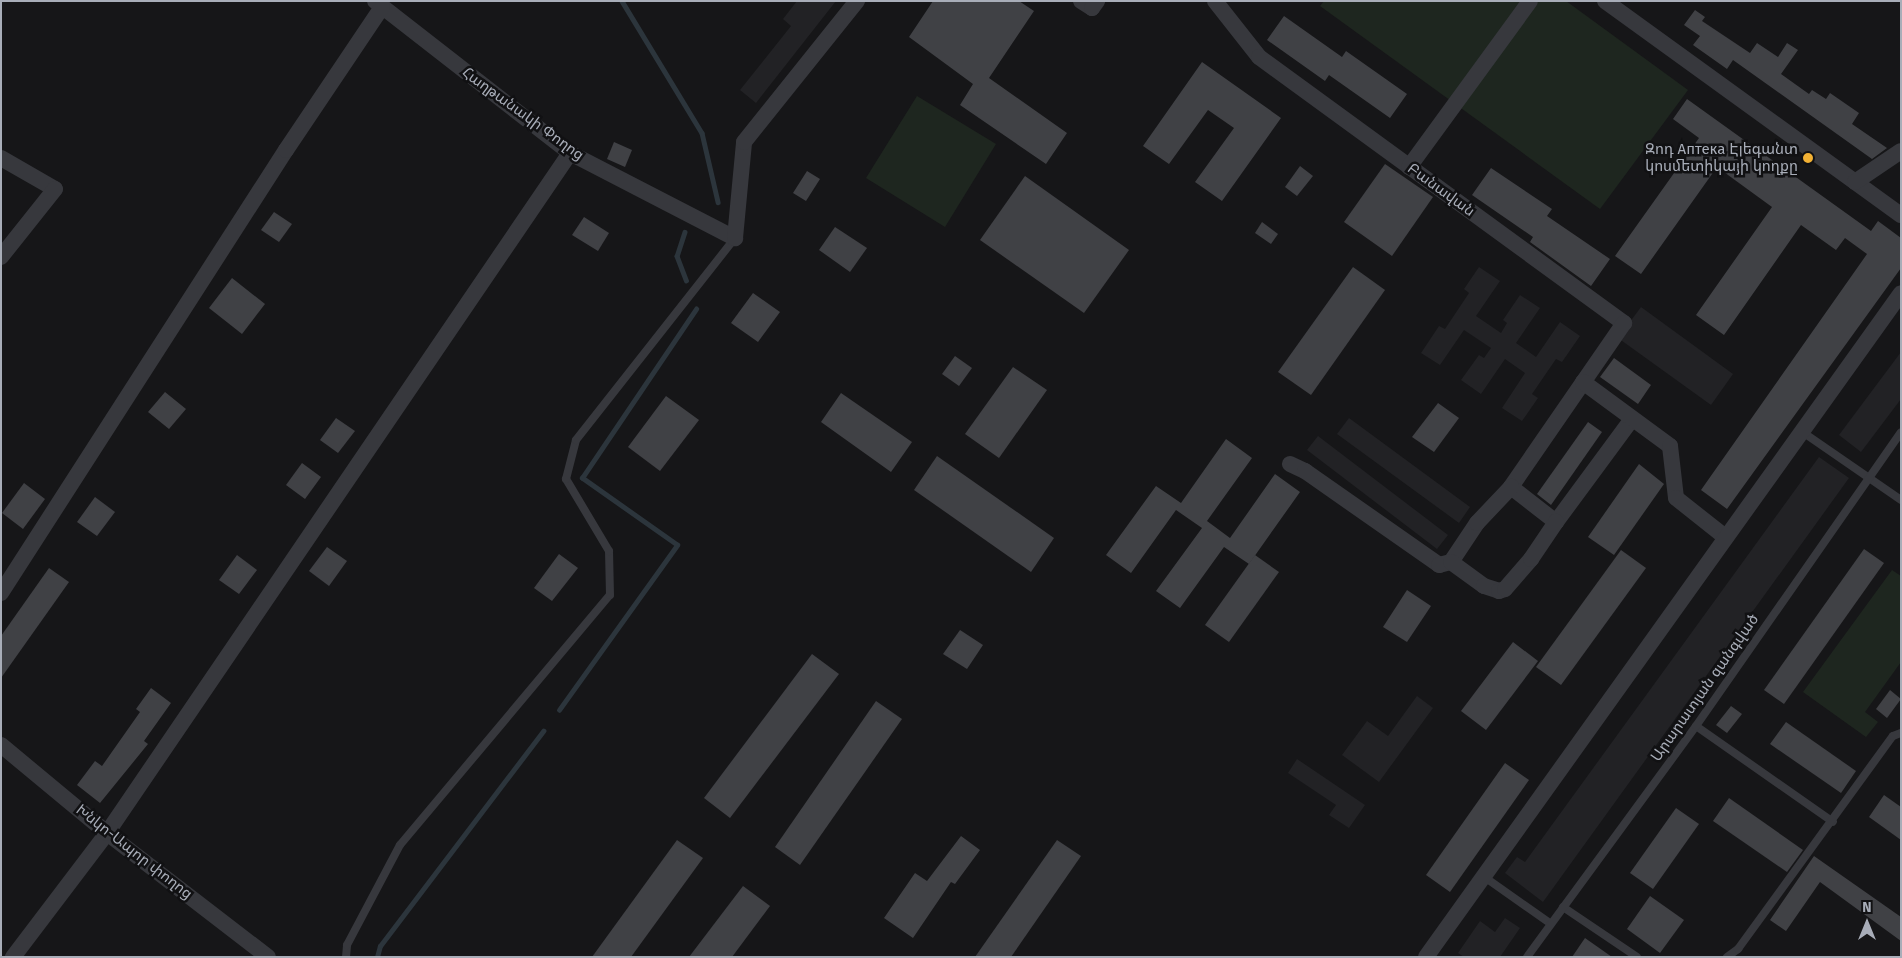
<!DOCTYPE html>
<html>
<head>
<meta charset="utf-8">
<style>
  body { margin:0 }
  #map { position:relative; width:1902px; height:958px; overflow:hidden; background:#161618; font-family:"Fira Sans","Noto Sans Armenian",sans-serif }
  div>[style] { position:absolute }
  .built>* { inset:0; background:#222225 }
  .green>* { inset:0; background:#1e261f }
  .stream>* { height:4.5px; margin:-2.25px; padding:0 2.25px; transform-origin:2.25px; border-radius:2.25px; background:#2c353c }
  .building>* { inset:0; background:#404145 }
  .lane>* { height:8px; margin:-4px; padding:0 4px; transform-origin:4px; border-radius:4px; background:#37383d }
  .street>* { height:16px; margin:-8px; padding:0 8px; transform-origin:8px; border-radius:8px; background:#37383d }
  .dots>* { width:14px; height:14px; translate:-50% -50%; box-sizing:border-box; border:2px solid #111113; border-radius:50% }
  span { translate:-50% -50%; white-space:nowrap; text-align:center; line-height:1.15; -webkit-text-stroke:5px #111113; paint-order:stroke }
  .street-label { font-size:15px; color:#a8adb8 }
  .poi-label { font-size:15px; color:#a8adb8 }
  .right { translate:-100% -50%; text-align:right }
  .frame { position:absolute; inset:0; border:2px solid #a8adb8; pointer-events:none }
  .north { position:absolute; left:1842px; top:898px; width:50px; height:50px; -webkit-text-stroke:4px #111113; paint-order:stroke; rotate:0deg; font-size:14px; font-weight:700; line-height:20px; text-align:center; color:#a8adb8 }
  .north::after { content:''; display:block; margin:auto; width:18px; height:22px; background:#a8adb8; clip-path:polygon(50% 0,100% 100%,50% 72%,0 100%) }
</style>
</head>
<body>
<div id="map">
  <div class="built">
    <i style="clip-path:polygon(797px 1px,836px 1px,756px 103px,740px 90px,791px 26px,783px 19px)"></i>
    <i style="clip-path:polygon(1479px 267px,1500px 281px,1476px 316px,1501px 333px,1507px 323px,1503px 320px,1520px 295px,1540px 308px,1516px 343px,1536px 357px,1560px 322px,1580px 336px,1562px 362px,1556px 359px,1532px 394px,1538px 398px,1522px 421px,1502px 408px,1525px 373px,1505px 359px,1481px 394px,1461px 380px,1479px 355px,1484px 358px,1491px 348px,1464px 330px,1440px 365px,1421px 353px,1439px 326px,1445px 329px,1469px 293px,1464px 289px)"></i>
    <i style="clip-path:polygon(1641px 307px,1733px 374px,1711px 405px,1618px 338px)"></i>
    <i style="clip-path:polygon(1901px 352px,1901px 399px,1861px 452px,1839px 435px)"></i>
    <i style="clip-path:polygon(1349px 418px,1470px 507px,1459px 523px,1337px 434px)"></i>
    <i style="clip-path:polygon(1318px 436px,1448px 535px,1437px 549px,1307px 450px)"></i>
    <i style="clip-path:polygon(1819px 457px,1849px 478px,1543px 902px,1505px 873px,1517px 857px,1525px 862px)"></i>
    <i style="clip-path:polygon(1417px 696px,1433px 708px,1379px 782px,1342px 755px,1367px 721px,1388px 736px)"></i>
    <i style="clip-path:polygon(1297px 759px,1365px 805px,1349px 828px,1329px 815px,1336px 805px,1288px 773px)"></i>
    <i style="clip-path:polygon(1505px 918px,1520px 928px,1500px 957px,1464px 957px,1458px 953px,1480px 921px,1495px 932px)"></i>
  </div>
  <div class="green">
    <i style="clip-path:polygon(1324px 1px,1566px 1px,1688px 90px,1600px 209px,1320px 6px)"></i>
    <i style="clip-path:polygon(917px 96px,996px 144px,945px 227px,866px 178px)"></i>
    <i style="clip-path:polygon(1892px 570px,1901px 576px,1901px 662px,1865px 712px,1878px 722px,1866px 737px,1803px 692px)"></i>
  </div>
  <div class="stream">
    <i style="left:622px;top:1px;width:154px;rotate:58.8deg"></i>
    <i style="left:702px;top:133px;width:71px;rotate:76.9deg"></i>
    <i style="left:685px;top:232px;width:25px;rotate:108deg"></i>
    <i style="left:677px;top:256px;width:26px;rotate:69deg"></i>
    <i style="left:559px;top:710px;width:203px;rotate:-54.4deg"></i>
    <i style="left:677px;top:545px;width:116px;rotate:-144.8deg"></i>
    <i style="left:582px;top:478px;width:204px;rotate:-56deg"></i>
    <i style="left:377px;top:957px;width:11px;rotate:-75deg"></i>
    <i style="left:380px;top:946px;width:270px;rotate:-52.8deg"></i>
  </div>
  <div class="building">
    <i style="clip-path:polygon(933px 1px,1019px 1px,1034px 11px,989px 78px,1067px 133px,1046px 164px,960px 105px,973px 84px,909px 37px)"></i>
    <i style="clip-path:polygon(1695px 10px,1705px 17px,1702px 21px,1750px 53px,1757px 43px,1778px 57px,1787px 43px,1798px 50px,1781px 74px,1809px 94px,1812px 90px,1826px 99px,1830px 93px,1859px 113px,1852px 124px,1887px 148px,1872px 159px,1733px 60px,1727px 69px,1693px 45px,1700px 36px,1684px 25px)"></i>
    <i style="clip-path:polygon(1284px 16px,1342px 57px,1346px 51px,1407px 94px,1390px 118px,1329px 75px,1325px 81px,1267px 40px)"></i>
    <i style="clip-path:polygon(1202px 62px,1281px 118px,1222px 201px,1195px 182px,1234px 128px,1208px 110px,1169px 164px,1143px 146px)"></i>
    <i style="clip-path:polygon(1687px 99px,1871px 231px,1878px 221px,1901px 238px,1901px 268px,1727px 509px,1701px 490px,1867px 254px,1845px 238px,1836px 250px,1801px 225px,1724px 335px,1696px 315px,1772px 207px,1717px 167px,1641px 274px,1615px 256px,1699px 138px,1673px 119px)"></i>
    <i style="clip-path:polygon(614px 142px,632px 150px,625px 167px,607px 159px)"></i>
    <i style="clip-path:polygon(1385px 164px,1433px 197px,1392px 256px,1344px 222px)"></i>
    <i style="clip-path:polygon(1300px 166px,1313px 176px,1297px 196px,1285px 187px)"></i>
    <i style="clip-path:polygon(1491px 168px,1552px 209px,1547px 216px,1610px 259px,1591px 286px,1530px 242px,1533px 237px,1472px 195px)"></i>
    <i style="clip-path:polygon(807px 171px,820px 179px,806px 201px,793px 193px)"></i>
    <i style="clip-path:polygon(1025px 176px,1129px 250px,1084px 313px,980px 240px)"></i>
    <i style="clip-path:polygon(274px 212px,292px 224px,279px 242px,261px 230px)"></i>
    <i style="clip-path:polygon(584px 217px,609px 233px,598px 251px,572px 235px)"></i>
    <i style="clip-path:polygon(1262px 222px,1278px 234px,1271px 244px,1255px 233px)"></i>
    <i style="clip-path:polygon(835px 227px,867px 248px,850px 272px,819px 250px)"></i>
    <i style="clip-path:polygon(1353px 267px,1385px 290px,1311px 395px,1278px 372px)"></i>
    <i style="clip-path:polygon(232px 278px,265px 304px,242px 334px,209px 308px)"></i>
    <i style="clip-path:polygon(753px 293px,780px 312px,758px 342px,731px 323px)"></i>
    <i style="clip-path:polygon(955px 356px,972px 368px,959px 386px,942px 374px)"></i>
    <i style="clip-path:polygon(1614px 358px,1651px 385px,1638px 404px,1600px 377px)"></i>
    <i style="clip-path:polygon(1013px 367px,1047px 390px,999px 458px,965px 434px)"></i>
    <i style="clip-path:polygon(165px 392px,186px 409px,169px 429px,148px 412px)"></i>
    <i style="clip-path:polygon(841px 393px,912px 442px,891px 472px,821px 422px)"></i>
    <i style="clip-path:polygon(666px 396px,699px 420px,660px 471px,628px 447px)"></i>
    <i style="clip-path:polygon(1438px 403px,1459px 418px,1434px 452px,1412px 437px)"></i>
    <i style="clip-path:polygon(336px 418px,355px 431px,338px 453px,320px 440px)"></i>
    <i style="clip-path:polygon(1588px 422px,1602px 432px,1551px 505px,1537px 494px)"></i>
    <i style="clip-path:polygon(1226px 439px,1252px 458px,1207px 521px,1230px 538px,1275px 474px,1300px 492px,1249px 564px,1224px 547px,1180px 608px,1156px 591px,1202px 528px,1176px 510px,1131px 573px,1106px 555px,1156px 486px,1181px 503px)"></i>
    <i style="clip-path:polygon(937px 456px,1054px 538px,1031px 572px,914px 490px)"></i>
    <i style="clip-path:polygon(302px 463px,321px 477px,305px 499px,286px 485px)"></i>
    <i style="clip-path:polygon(1639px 464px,1664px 484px,1614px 555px,1588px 537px)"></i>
    <i style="clip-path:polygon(24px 483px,45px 499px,23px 529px,2px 513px)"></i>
    <i style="clip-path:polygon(95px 497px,115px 512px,97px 536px,77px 522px)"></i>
    <i style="clip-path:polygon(327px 547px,347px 561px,329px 586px,309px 571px)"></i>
    <i style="clip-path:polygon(1864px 549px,1884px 563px,1784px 704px,1764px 690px)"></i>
    <i style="clip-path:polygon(1621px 550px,1646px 568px,1561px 685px,1536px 667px)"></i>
    <i style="clip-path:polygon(559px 554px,578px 568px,552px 601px,534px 588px)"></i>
    <i style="clip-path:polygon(237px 555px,257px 570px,239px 594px,219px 580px)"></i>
    <i style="clip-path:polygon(1255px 555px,1279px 572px,1229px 642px,1205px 625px)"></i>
    <i style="clip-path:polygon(49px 568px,69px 582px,1px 678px,1px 636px)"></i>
    <i style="clip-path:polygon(1407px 590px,1431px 606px,1407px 642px,1383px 627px)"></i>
    <i style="clip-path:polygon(960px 630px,983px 645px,967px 669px,943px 654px)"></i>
    <i style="clip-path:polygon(1513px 642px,1538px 661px,1486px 730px,1461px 711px)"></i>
    <i style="clip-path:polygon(812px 654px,839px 674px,730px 818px,704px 798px)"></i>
    <i style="clip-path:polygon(151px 688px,171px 703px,144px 741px,148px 744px,100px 803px,77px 785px,95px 761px,102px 766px,140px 712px,136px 709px)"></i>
    <i style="clip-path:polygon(1890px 690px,1901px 699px,1887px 718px,1876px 709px)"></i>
    <i style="clip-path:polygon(876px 701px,902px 719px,800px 865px,775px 847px)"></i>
    <i style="clip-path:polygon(1731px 706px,1742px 714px,1727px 733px,1716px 725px)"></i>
    <i style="clip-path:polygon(1786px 722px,1856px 771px,1841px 793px,1770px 744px)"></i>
    <i style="clip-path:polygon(1505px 763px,1529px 780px,1450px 892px,1426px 875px)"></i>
    <i style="clip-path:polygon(1884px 795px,1901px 807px,1901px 840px,1869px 817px)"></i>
    <i style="clip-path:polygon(1729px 798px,1803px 850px,1787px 872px,1713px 821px)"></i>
    <i style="clip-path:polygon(1676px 808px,1699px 824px,1653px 889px,1630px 873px)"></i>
    <i style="clip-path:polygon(961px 836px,980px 850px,955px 884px,951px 882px,913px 938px,884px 918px,915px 873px,927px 881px)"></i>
    <i style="clip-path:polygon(677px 840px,703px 858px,631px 957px,592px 957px)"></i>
    <i style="clip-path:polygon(1057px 840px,1081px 856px,1011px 957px,975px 957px)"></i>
    <i style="clip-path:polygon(1814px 856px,1901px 917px,1901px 941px,1820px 882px,1786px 931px,1770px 920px)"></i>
    <i style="clip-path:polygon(743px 886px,770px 906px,732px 957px,689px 957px)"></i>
    <i style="clip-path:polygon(1650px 896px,1684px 920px,1660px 953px,1627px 929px)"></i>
    <i style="clip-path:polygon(1585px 938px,1612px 957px,1572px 957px)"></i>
  </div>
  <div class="lane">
    <i style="left:1801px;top:431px;width:121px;rotate:34.6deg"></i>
    <i style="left:1696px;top:726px;width:167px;rotate:35deg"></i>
    <i style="left:1483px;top:876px;width:83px;rotate:35.2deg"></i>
    <i style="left:1563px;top:907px;width:89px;rotate:34deg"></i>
    <i style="left:346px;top:957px;width:12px;rotate:-85deg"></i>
    <i style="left:347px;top:945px;width:113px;rotate:-62.1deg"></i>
    <i style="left:400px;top:845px;width:326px;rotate:-50deg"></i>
    <i style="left:610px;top:595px;width:44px;rotate:-91.3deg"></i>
    <i style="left:609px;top:551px;width:84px;rotate:-120.8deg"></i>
    <i style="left:566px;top:479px;width:40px;rotate:-75.6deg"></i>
    <i style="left:576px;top:440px;width:257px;rotate:-51.8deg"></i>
    <i style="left:1527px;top:957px;width:286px;rotate:-53.8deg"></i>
    <i style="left:1696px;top:726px;width:358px;rotate:-55.1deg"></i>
    <i style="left:1727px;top:957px;width:14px;rotate:-36deg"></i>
    <i style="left:1738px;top:949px;width:263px;rotate:-54deg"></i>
    <i style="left:1893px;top:736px;width:9px;rotate:-21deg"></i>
  </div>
  <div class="street">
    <i style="left:375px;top:1px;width:247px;rotate:37.9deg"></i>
    <i style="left:570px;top:153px;width:186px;rotate:27.3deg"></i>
    <i style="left:735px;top:238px;width:96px;rotate:-84.6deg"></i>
    <i style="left:744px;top:142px;width:181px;rotate:-51.3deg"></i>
    <i style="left:1081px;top:1px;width:13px;rotate:32deg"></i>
    <i style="left:1092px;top:8px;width:9px;rotate:-54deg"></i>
    <i style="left:1215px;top:1px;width:71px;rotate:51.8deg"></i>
    <i style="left:1259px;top:57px;width:452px;rotate:36.1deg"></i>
    <i style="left:1624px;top:323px;width:199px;rotate:124.6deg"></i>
    <i style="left:1511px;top:487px;width:57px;rotate:37.9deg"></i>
    <i style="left:1556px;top:522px;width:128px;rotate:-53.6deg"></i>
    <i style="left:1605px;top:1px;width:365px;rotate:35.9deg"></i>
    <i style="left:1px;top:158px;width:62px;rotate:29.9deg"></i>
    <i style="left:55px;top:189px;width:87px;rotate:128.5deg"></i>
    <i style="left:1409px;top:167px;width:205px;rotate:-53.9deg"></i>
    <i style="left:1855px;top:182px;width:55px;rotate:-34deg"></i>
    <i style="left:1583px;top:382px;width:108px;rotate:36.3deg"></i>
    <i style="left:1670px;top:446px;width:52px;rotate:83.4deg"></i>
    <i style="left:1676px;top:498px;width:61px;rotate:38.4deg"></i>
    <i style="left:1290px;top:464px;width:17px;rotate:25deg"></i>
    <i style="left:1305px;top:471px;width:164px;rotate:35deg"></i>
    <i style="left:1439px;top:565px;width:12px;rotate:-14deg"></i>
    <i style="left:1451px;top:562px;width:47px;rotate:-56.3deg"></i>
    <i style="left:1477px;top:523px;width:50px;rotate:-46.6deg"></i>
    <i style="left:1451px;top:562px;width:41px;rotate:36deg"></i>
    <i style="left:1484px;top:586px;width:16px;rotate:18deg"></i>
    <i style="left:1499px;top:591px;width:6px;rotate:-18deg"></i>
    <i style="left:1505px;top:589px;width:40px;rotate:-49deg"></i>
    <i style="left:1531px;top:559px;width:45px;rotate:-56deg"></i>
    <i style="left:1px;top:593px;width:527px;rotate:-57.25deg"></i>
    <i style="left:286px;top:150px;width:172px;rotate:-56.1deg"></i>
    <i style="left:1px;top:745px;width:138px;rotate:39.7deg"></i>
    <i style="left:107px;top:833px;width:203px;rotate:37.6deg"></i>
    <i style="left:13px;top:957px;width:156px;rotate:-52.8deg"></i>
    <i style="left:107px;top:833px;width:823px;rotate:-55.75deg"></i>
    <i style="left:1426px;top:957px;width:816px;rotate:-54.42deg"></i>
  </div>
  <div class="dots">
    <i style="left:1808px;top:158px;background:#f2b134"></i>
  </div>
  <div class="street-label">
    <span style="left:523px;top:114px;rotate:36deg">Հաղթանակի Փողոց</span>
    <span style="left:1441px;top:190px;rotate:36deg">Բանավան</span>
    <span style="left:1705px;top:688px;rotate:-55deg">Արարատյան զանգված</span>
    <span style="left:134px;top:852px;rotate:38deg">Խնկո-Ապոր փողոց</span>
  </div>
  <div class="poi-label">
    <span class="right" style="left:1798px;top:158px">Զոդ Аптека Էլեգանտ<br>կոսմետիկայի կողքը</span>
  </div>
  <div class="frame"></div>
  <div class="north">N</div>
</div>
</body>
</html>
